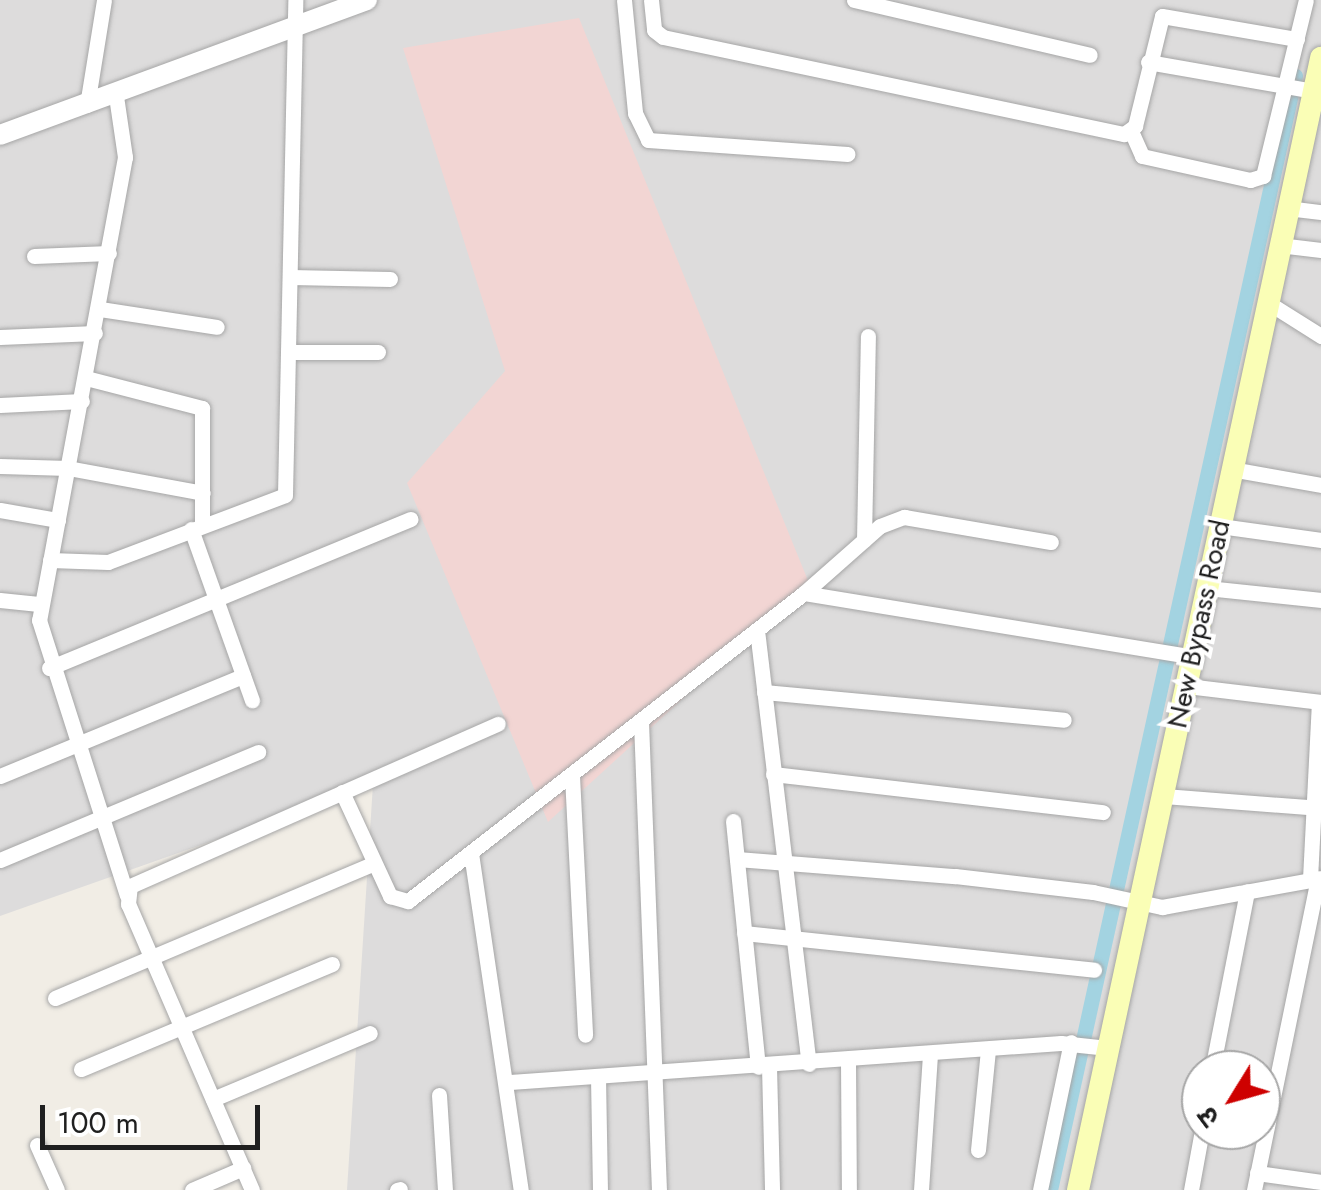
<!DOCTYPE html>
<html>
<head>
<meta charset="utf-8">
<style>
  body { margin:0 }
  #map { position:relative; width:1321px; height:1190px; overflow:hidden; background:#f1ede5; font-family:Jost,"Noto Sans Devanagari",sans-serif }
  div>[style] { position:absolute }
  .residential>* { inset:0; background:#dddcdc }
  .commercial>* { inset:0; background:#f2d5d3 }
  .canal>* { height:15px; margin:-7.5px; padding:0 7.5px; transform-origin:7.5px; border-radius:7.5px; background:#a3d3e1 }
  .roads { filter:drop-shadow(0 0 2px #a6a6a6) drop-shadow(0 0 2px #a6a6a6) }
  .minor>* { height:15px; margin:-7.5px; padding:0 7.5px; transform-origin:7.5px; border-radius:7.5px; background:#fff }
  .tertiary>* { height:20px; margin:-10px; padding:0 10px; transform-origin:10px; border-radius:10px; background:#fff }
  .secondary>* { height:22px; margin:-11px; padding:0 11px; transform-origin:11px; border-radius:11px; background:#fafeb6 }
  span { translate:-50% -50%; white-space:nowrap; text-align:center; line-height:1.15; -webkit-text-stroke:8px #fff; paint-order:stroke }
  .street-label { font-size:28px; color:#1f1f1f }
  .north { position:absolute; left:1181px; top:1050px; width:100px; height:100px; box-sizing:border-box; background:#fff; border:2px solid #a5a5a5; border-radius:50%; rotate:233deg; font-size:28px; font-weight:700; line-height:40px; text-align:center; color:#1f1f1f }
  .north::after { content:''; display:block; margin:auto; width:35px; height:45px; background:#ce0100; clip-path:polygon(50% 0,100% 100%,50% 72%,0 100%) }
  .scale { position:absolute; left:40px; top:1105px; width:220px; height:45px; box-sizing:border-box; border:5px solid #1f1f1f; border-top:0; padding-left:12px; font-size:30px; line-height:35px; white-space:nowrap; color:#1f1f1f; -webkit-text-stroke:8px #fff; paint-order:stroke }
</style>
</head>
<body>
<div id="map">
  <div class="residential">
    <i style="clip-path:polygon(evenodd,0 0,1321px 0,1321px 1190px,347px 1190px,373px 784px,0 916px,0 0,1201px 1070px,1261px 1070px,1261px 1130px,1201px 1130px,1201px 1070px)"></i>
  </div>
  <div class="commercial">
    <i style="clip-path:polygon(579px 18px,809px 583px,548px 822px,407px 483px,505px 371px,403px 48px)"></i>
  </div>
  <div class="canal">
    <i style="left:1050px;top:1190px;width:1141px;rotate:-77.6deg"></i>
  </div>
  <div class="roads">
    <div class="minor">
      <i style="left:624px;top:0;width:114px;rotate:84.4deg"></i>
      <i style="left:635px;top:113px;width:30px;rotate:64deg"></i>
      <i style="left:648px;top:140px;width:200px;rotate:4deg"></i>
      <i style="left:651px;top:0;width:30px;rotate:84deg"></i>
      <i style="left:654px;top:30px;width:11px;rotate:38deg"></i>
      <i style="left:663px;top:37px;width:471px;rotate:11.9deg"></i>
      <i style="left:1124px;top:134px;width:14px;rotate:-36deg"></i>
      <i style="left:1135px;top:126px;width:113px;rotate:-76.2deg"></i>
      <i style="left:1162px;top:16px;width:137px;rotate:9.7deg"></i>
      <i style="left:854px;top:0;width:242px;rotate:13.1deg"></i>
      <i style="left:1148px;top:62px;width:169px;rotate:9.9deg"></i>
      <i style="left:116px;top:96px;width:62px;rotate:81.6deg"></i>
      <i style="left:125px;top:157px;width:471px;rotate:100.5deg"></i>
      <i style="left:39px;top:620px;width:289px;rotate:72.3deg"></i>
      <i style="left:87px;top:105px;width:106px;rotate:-80.8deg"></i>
      <i style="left:1131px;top:131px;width:27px;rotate:66deg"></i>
      <i style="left:1142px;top:156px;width:111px;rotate:12.5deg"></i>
      <i style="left:1250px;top:180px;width:14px;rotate:-17deg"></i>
      <i style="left:1263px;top:176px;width:181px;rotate:-76.3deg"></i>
      <i style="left:1287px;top:208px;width:34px;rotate:7deg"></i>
      <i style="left:1279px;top:245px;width:42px;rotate:6.8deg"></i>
      <i style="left:34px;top:256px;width:75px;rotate:-2.3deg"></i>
      <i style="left:290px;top:277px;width:100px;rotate:1.1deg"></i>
      <i style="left:1267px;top:302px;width:64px;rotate:32.2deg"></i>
      <i style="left:100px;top:309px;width:118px;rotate:8.7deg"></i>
      <i style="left:0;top:337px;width:95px;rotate:-2.4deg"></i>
      <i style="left:289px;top:352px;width:89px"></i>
      <i style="left:86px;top:378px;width:120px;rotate:14.5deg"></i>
      <i style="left:202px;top:408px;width:117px;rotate:90deg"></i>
      <i style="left:0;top:405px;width:82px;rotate:-2.8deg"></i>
      <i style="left:0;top:466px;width:68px;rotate:1.7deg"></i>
      <i style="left:68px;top:468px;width:137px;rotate:10.5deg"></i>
      <i style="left:1231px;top:469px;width:91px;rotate:10.1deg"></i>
      <i style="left:0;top:510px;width:59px;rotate:9.8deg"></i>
      <i style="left:1220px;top:526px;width:102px;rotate:7.9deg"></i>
      <i style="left:191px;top:529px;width:182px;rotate:70.4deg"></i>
      <i style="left:864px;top:540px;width:204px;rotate:-88.9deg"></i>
      <i style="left:50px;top:560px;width:58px;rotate:2deg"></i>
      <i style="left:108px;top:562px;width:189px;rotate:-20.7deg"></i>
      <i style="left:285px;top:495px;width:495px;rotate:-88.8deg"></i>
      <i style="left:1207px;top:588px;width:115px;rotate:6deg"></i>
      <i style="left:804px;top:593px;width:101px;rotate:-41.4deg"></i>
      <i style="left:880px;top:526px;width:26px;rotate:-21deg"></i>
      <i style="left:904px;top:517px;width:149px;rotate:9.7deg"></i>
      <i style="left:0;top:600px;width:39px;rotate:6deg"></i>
      <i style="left:757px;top:630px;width:437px;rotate:83.2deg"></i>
      <i style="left:49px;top:668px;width:391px;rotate:-22.4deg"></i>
      <i style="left:1187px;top:686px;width:135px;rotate:6.8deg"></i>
      <i style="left:764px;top:692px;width:301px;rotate:5.3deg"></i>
      <i style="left:641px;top:722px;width:468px;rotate:87.8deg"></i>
      <i style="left:773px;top:774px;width:332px;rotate:6.6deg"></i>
      <i style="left:0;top:776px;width:263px;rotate:-22.4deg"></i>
      <i style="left:572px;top:776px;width:259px;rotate:87.1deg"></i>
      <i style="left:342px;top:792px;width:115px;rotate:65.2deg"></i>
      <i style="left:390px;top:896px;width:19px;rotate:16deg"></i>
      <i style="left:408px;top:901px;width:502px;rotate:-37.87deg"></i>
      <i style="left:804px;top:593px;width:394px;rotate:9.3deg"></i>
      <i style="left:1164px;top:796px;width:157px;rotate:4.4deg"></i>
      <i style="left:733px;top:821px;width:247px;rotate:84.2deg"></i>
      <i style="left:471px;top:853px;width:341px;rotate:81.6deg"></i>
      <i style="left:737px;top:859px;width:219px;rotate:4.5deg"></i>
      <i style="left:955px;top:876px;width:139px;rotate:6.6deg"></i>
      <i style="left:1093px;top:892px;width:71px;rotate:12.3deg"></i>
      <i style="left:1162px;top:907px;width:162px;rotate:-10.3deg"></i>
      <i style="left:0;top:860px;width:280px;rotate:-22.7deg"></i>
      <i style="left:1310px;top:879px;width:177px;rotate:-87.1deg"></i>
      <i style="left:744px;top:933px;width:352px;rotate:6deg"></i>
      <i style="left:55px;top:998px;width:346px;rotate:-22.9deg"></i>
      <i style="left:848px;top:1061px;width:129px;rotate:89.6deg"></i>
      <i style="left:769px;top:1066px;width:124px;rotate:88.6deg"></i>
      <i style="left:81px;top:1069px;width:272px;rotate:-22.7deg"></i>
      <i style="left:1212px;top:1070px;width:182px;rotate:-78.9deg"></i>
      <i style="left:598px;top:1077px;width:113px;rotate:89deg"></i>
      <i style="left:510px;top:1082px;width:552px;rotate:-4.05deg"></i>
      <i style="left:1061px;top:1043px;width:47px;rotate:6.1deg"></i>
      <i style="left:439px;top:1095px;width:95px;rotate:86.4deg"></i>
      <i style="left:213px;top:1099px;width:170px;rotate:-22.8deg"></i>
      <i style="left:37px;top:1145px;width:49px;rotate:66deg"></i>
      <i style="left:978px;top:1150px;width:101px;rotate:-84.3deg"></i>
      <i style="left:1257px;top:1173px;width:65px;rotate:8deg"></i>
      <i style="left:192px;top:1190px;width:56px;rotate:-23.3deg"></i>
      <i style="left:252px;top:1190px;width:312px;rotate:-113.4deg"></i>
      <i style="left:128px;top:904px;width:18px;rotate:-84deg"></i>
      <i style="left:130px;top:886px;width:402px;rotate:-23.8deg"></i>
      <i style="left:397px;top:1190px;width:3px;rotate:-18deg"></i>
      <i style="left:921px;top:1190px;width:136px;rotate:-86.2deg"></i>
      <i style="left:1040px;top:1190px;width:151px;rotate:-78.2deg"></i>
      <i style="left:1191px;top:1190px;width:61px;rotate:-79.6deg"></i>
      <i style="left:1254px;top:1190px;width:318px;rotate:-78.4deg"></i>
    </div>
    <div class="tertiary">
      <i style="left:0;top:135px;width:391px;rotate:-20.2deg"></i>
    </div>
    <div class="secondary">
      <i style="left:1078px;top:1190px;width:1158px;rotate:-77.88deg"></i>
    </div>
  </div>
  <div class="street-label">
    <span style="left:1199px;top:624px;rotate:-78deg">New Bypass Road</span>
  </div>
  <div class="north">उ</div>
  <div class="scale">100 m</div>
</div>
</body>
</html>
